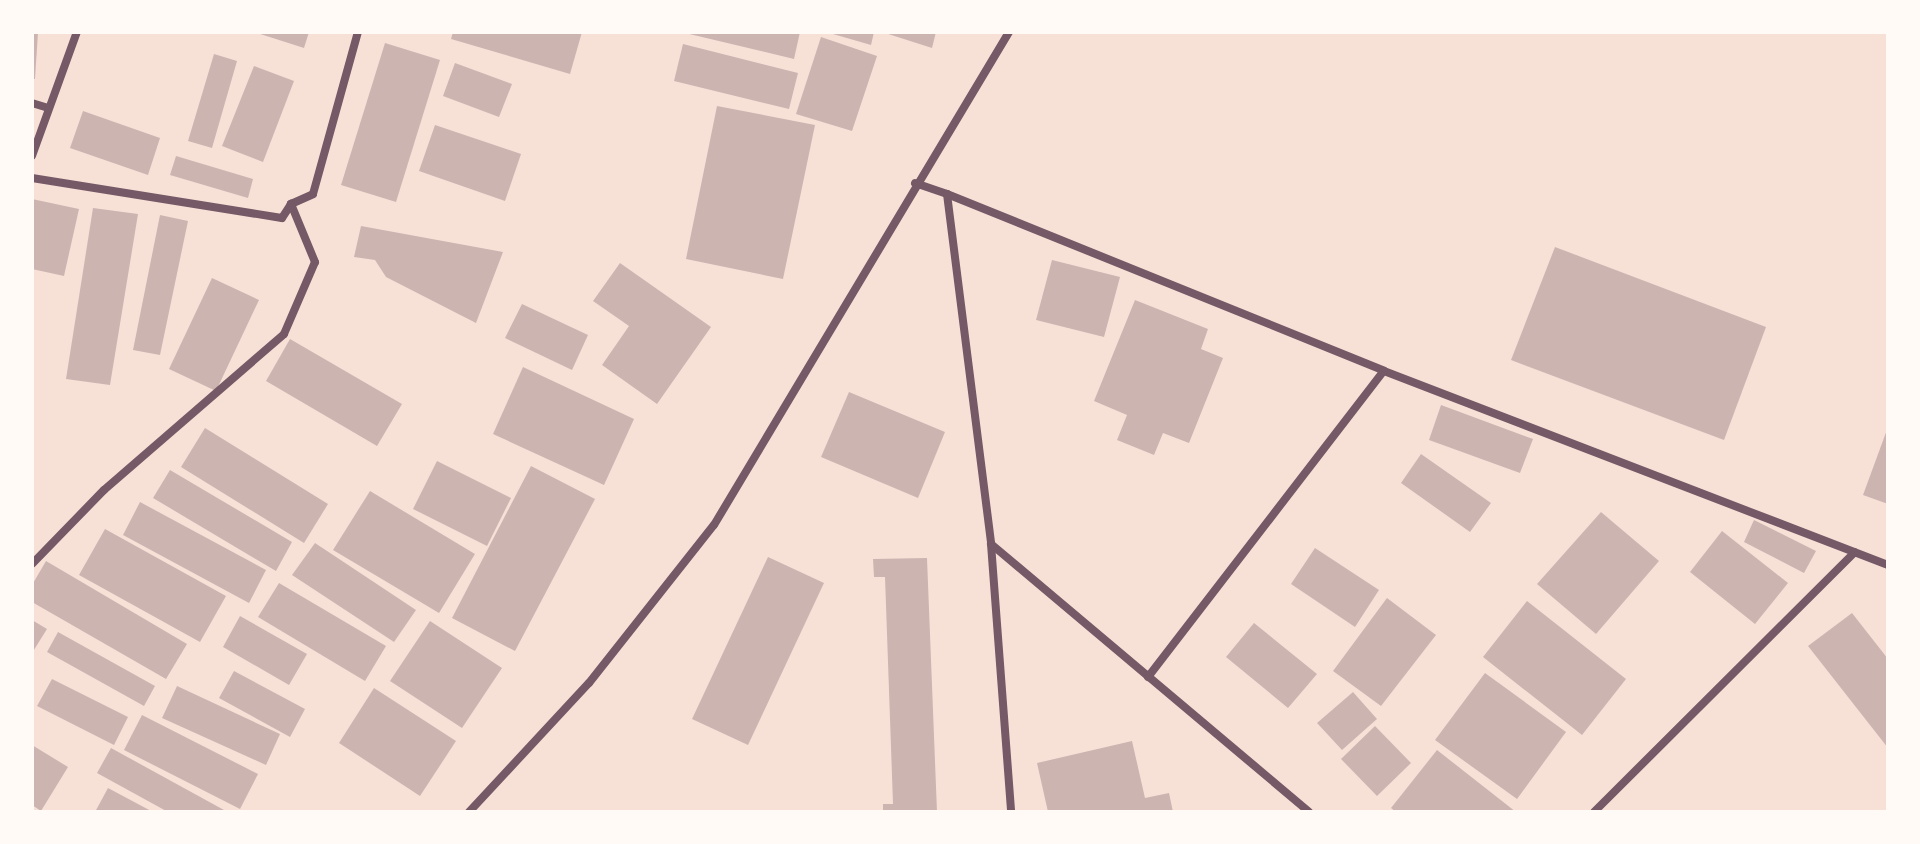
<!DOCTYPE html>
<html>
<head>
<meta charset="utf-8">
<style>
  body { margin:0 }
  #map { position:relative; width:1920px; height:844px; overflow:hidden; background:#f7e1d7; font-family:"Golos Text",sans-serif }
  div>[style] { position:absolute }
  .building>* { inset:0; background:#ccb4b1 }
  .minor>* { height:8px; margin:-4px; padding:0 4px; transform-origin:4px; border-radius:4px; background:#755966 }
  span { translate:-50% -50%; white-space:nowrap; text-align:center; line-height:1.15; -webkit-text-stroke:6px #fffaf5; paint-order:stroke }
  .frame { position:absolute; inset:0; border:34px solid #fffaf5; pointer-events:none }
</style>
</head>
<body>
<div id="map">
  <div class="building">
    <i style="clip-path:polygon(32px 32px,38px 32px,35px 79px,32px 79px)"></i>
    <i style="clip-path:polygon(254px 32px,309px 32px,304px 48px)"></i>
    <i style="clip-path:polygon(453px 32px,582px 32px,570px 74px,451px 39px)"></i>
    <i style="clip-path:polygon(681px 32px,800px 32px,794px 59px)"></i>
    <i style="clip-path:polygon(826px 32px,874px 32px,871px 45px)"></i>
    <i style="clip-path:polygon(882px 32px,936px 32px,932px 48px)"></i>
    <i style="clip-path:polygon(821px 37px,877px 56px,852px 131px,796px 114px)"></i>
    <i style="clip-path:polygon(385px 43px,440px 60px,396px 202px,341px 185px)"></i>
    <i style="clip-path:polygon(683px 44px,798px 73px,789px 109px,674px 81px)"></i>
    <i style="clip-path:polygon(214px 54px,237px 61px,212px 148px,188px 141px)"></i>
    <i style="clip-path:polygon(455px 63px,512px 84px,499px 117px,443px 96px)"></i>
    <i style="clip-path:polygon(254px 66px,294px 81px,263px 162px,222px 146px)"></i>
    <i style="clip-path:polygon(717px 106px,815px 125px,783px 279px,686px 259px)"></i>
    <i style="clip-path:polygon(83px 111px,160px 138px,148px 175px,70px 148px)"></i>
    <i style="clip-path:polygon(435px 125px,521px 154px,505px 201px,419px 171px)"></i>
    <i style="clip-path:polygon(176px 156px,253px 179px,248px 198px,170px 175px)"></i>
    <i style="clip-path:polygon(32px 199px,79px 209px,64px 276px,32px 269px)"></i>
    <i style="clip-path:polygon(93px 208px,138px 214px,110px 385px,66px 379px)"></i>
    <i style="clip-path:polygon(160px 215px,188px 221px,160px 355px,133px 350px)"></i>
    <i style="clip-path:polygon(361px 226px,503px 252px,476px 323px,386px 277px,375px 260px,354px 257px)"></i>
    <i style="clip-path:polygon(1555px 247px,1766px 327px,1724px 440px,1511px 360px)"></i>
    <i style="clip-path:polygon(1052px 260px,1120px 277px,1104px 337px,1036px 320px)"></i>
    <i style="clip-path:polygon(620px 263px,711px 327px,657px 404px,602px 365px,629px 326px,593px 301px)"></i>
    <i style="clip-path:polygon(212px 278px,259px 300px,216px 391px,169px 369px)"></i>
    <i style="clip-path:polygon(1135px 300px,1208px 329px,1201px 349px,1223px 358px,1189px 443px,1163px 433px,1154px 455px,1117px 440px,1127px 415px,1094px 401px)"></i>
    <i style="clip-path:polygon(522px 304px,588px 335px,572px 370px,505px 338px)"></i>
    <i style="clip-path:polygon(290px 339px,402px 404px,377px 446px,266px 381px)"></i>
    <i style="clip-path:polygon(523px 367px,634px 419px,604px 485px,493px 434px)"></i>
    <i style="clip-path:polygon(849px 392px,945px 432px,918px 498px,821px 457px)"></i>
    <i style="clip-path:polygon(1441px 405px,1533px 439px,1520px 473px,1429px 440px)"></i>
    <i style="clip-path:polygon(1888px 427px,1888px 504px,1863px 495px)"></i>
    <i style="clip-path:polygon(205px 428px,328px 504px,304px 543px,181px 467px)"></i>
    <i style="clip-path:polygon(1421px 454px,1491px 503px,1470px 532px,1401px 483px)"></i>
    <i style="clip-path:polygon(437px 461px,511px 498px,487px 546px,413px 509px)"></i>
    <i style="clip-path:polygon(531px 466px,595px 499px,515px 651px,452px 618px)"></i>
    <i style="clip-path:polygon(170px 470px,292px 542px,276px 571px,153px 498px)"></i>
    <i style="clip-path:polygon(370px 491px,475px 554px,439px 613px,333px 550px)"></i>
    <i style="clip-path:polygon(140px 502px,266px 570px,249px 603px,123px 535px)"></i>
    <i style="clip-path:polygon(1601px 512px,1659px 561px,1596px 634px,1537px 584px)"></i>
    <i style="clip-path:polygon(1754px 520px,1816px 551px,1804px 573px,1744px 542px)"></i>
    <i style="clip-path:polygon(105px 529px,226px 596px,200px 642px,79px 575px)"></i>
    <i style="clip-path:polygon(1722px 531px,1788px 583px,1755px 624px,1690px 572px)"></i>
    <i style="clip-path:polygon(315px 543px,416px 610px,394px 642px,292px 575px)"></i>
    <i style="clip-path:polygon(1315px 548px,1379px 590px,1355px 627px,1291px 584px)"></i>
    <i style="clip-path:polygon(768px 557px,824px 583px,748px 745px,692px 719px)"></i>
    <i style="clip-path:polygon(927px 558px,937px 812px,883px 812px,883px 804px,893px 804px,885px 577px,874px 577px,873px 559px)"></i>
    <i style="clip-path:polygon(46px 561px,187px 644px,166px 679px,32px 602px,32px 585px)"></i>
    <i style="clip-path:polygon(279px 583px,386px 646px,365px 681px,258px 617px)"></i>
    <i style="clip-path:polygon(1387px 598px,1436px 635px,1381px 706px,1333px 671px)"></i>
    <i style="clip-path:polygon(1527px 601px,1626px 679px,1582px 735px,1483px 657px)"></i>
    <i style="clip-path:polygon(1852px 613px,1888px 659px,1888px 748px,1808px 646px)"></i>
    <i style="clip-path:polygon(240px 616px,307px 654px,289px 685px,223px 647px)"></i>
    <i style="clip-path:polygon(32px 620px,47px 629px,32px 653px)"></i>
    <i style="clip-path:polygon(430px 621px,502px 668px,462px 728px,390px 681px)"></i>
    <i style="clip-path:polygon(1254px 623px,1317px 674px,1288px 708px,1226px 657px)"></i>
    <i style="clip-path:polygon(58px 632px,155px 686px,144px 706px,47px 652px)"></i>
    <i style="clip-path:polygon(234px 671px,305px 709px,290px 737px,219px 698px)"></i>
    <i style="clip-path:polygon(1485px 673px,1566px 732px,1517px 799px,1435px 740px)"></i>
    <i style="clip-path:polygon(52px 679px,128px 717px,114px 745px,37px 706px)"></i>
    <i style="clip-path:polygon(177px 686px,280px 734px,266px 765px,162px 718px)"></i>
    <i style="clip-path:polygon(374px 688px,456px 741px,420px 796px,339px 743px)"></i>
    <i style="clip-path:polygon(1353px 692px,1377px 719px,1342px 750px,1317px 723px)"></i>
    <i style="clip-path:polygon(142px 715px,258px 774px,240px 809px,124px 750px)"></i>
    <i style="clip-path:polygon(1375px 726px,1411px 763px,1377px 796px,1341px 759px)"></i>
    <i style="clip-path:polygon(1132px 741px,1145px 798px,1169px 793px,1173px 812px,1048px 812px,1037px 763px)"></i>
    <i style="clip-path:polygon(32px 745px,68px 767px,41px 811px,32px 805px)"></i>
    <i style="clip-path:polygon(111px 748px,224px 810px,223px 812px,168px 812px,97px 773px)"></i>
    <i style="clip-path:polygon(1437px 750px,1516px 812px,1396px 812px,1391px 808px)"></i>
    <i style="clip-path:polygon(108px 788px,153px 812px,95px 812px)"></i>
  </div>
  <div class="minor">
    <i style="left:32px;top:103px;width:17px;rotate:17deg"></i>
    <i style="left:32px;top:156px;width:132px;rotate:-70.1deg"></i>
    <i style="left:32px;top:178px;width:253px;rotate:9.1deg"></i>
    <i style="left:282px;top:218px;width:17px;rotate:-57deg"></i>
    <i style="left:291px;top:204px;width:24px;rotate:-24deg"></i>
    <i style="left:313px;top:194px;width:168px;rotate:-74.5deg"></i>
    <i style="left:915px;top:183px;width:34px;rotate:19deg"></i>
    <i style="left:947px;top:194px;width:353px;rotate:82.8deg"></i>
    <i style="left:991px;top:544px;width:269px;rotate:85.7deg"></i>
    <i style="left:947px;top:194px;width:471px;rotate:22deg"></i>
    <i style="left:1384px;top:371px;width:540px;rotate:21.05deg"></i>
    <i style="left:991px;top:544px;width:416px;rotate:40.1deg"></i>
    <i style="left:32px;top:564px;width:103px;rotate:-45.8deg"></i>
    <i style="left:104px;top:490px;width:238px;rotate:-40.9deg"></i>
    <i style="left:284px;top:334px;width:78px;rotate:-66.7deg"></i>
    <i style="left:315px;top:262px;width:63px;rotate:-112.5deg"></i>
    <i style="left:1148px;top:677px;width:386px;rotate:-52.4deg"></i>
    <i style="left:469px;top:812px;width:176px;rotate:-47.1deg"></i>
    <i style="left:589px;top:683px;width:201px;rotate:-51.7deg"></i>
    <i style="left:714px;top:525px;width:575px;rotate:-59.1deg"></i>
    <i style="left:1594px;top:812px;width:368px;rotate:-44.9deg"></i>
  </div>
  <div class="frame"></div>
</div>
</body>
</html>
